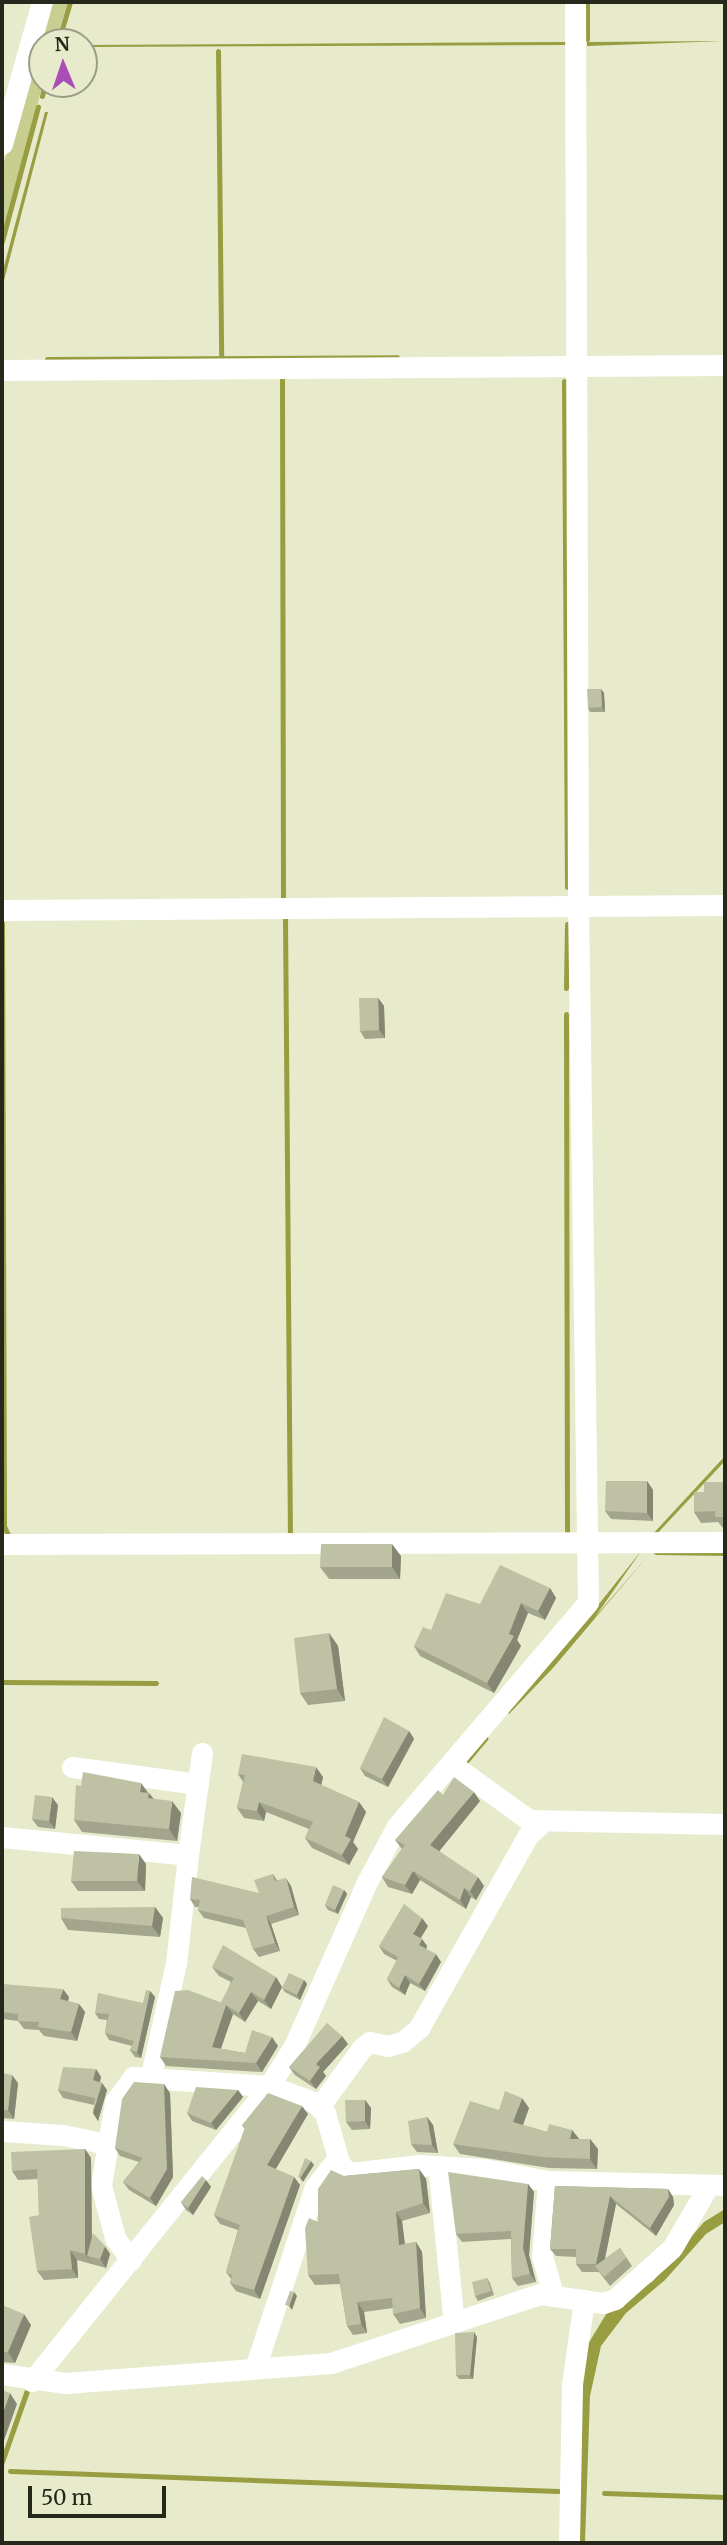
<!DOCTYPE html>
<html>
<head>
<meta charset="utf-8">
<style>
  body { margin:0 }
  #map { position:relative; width:727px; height:2545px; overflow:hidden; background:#e7ebcc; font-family:Merriweather,serif }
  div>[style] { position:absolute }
  .green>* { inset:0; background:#c8ce8f }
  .water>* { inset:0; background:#979d40 }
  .stream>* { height:5px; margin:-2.5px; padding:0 2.5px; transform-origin:2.5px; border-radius:2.5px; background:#979d40 }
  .minor>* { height:21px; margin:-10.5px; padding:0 10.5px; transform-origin:10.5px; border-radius:10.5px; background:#fff }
  .wall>* { inset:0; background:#a3a68d }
  .shaded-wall>* { inset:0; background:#858773 }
  .building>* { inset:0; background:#bec1a4 }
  span { translate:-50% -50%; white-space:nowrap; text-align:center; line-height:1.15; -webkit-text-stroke:5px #e7ebcc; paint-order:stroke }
  .frame { position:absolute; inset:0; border:4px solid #26281c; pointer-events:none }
  .north { position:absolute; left:28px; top:28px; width:70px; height:70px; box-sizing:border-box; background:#e7ebcc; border:2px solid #9a9d86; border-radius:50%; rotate:358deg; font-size:19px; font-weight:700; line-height:28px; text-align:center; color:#26281c }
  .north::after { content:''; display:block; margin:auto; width:24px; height:32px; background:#a94eb9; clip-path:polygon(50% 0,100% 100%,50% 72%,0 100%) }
  .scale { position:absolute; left:28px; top:2486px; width:138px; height:32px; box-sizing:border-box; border:4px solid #26281c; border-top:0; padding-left:9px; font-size:21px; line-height:24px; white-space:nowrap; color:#26281c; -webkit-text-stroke:5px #e7ebcc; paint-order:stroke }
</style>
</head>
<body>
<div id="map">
  <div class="green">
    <i style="clip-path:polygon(50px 2px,68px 2px,55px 42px,42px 42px,43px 84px,2px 234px,2px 169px)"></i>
  </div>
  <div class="water">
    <i style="clip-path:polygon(725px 41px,587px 46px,587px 42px)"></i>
    <i style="clip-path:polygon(567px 42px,566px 45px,84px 47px,84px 45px)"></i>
    <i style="clip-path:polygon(45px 112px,48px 112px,2px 288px,2px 274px)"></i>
    <i style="clip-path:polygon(725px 1456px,725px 1461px,653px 1538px,651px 1536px)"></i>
    <i style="clip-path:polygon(642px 1550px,595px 1617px,651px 1552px,553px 1668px,509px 1714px,504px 1710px,579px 1629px)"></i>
    <i style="clip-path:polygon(725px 2209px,725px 2222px,706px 2234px,665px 2280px,626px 2313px,601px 2346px,590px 2396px,585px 2543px,577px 2543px,583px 2374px,588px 2344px,608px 2311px,653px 2281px,704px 2222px)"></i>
    <i style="clip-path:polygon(25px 2390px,30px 2392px,2px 2471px,2px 2456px)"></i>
  </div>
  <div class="stream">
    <i style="left:587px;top:39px;width:37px;rotate:-90deg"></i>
    <i style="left:58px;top:42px;width:42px;rotate:-73.3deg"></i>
    <i style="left:218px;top:51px;width:306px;rotate:89.4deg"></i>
    <i style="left:42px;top:96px;width:12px;rotate:-76deg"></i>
    <i style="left:2px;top:241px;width:139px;rotate:-75deg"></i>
    <i style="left:47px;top:359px;width:350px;rotate:-0.3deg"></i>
    <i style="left:282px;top:375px;width:522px;rotate:89.89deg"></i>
    <i style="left:564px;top:381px;width:506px;rotate:89.66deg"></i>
    <i style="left:285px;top:917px;width:618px;rotate:89.54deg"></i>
    <i style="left:2px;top:923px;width:603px;rotate:89.81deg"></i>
    <i style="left:4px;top:1526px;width:12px;rotate:66deg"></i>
    <i style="left:566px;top:988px;width:64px;rotate:-89.1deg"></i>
    <i style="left:566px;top:1014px;width:517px;rotate:89.89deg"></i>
    <i style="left:656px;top:1552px;width:69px;rotate:0.8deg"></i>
    <i style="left:2px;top:1682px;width:154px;rotate:0.4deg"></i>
    <i style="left:463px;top:1765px;width:35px;rotate:-50deg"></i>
    <i style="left:10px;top:2471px;width:549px;rotate:2.09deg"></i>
    <i style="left:604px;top:2493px;width:121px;rotate:1.9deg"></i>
  </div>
  <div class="minor">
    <i style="left:2px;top:144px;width:148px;rotate:-74.3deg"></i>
    <i style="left:2px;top:370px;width:723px;rotate:-0.4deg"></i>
    <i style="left:2px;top:910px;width:723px;rotate:-0.4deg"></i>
    <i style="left:2px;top:1544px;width:723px;rotate:-0.16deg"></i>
    <i style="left:453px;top:1765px;width:94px;rotate:35.9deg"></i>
    <i style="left:529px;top:1820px;width:196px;rotate:1.2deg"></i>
    <i style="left:72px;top:1767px;width:127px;rotate:7.7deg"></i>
    <i style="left:2px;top:1837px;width:187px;rotate:5.5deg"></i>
    <i style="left:188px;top:1855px;width:109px;rotate:96.3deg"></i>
    <i style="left:176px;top:1963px;width:115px;rotate:102.6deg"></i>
    <i style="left:188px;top:1855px;width:103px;rotate:-82.2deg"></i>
    <i style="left:319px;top:2107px;width:73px;rotate:-53.9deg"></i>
    <i style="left:362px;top:2048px;width:10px;rotate:-37deg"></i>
    <i style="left:370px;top:2042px;width:17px;rotate:13deg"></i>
    <i style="left:387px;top:2046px;width:16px;rotate:-15deg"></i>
    <i style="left:402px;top:2042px;width:22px;rotate:-39deg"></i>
    <i style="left:419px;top:2028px;width:222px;rotate:-60.5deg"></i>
    <i style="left:528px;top:1835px;width:20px;rotate:-41deg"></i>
    <i style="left:2px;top:2131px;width:61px;rotate:3.8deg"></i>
    <i style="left:63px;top:2135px;width:45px;rotate:11.6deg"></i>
    <i style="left:438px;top:2166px;width:158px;rotate:84.2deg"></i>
    <i style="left:548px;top:2181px;width:75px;rotate:94.6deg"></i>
    <i style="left:542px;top:2256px;width:40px;rotate:74deg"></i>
    <i style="left:131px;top:2260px;width:27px;rotate:-126deg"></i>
    <i style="left:115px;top:2238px;width:55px;rotate:-104.8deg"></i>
    <i style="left:101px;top:2185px;width:84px;rotate:-80.4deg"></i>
    <i style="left:115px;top:2102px;width:31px;rotate:-54deg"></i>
    <i style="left:133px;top:2077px;width:136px;rotate:3.8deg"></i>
    <i style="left:269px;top:2086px;width:48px;rotate:19.6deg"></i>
    <i style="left:314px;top:2102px;width:16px;rotate:45deg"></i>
    <i style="left:325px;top:2113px;width:54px;rotate:73.9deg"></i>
    <i style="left:340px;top:2165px;width:13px;rotate:39deg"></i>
    <i style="left:350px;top:2173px;width:68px;rotate:-6.7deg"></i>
    <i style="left:418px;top:2165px;width:66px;rotate:3.5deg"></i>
    <i style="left:484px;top:2169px;width:65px;rotate:10.6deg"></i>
    <i style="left:548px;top:2181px;width:177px;rotate:1.3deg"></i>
    <i style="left:255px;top:2368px;width:191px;rotate:-71.7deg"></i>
    <i style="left:315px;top:2187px;width:36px;rotate:-52deg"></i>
    <i style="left:2px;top:2374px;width:64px;rotate:8.1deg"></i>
    <i style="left:65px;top:2383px;width:267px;rotate:-4.3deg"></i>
    <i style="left:331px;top:2363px;width:220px;rotate:-18.3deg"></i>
    <i style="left:540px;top:2294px;width:64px;rotate:8.1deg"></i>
    <i style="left:603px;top:2303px;width:13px;rotate:-18deg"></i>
    <i style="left:615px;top:2299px;width:76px;rotate:-41.8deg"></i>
    <i style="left:672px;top:2248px;width:73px;rotate:-59.6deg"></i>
    <i style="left:32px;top:2381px;width:378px;rotate:-51.2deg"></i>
    <i style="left:269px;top:2086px;width:47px;rotate:-58deg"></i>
    <i style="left:294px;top:2046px;width:180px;rotate:-66deg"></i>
    <i style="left:367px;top:1882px;width:64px;rotate:-61.8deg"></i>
    <i style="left:397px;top:1826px;width:294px;rotate:-49.5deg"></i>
    <i style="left:588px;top:1602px;width:697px;rotate:-90.82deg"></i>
    <i style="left:578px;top:905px;width:903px;rotate:-90.19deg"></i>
    <i style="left:569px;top:2543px;width:159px;rotate:-88.9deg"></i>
    <i style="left:572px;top:2384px;width:85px;rotate:-81.9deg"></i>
  </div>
  <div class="wall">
    <i style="clip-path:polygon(601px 689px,604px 693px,605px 712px,590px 712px,588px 708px)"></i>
    <i style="clip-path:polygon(378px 998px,384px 1006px,385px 1038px,365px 1039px,360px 1031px)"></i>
    <i style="clip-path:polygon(647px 1481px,653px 1490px,653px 1521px,611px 1519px,605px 1511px)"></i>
    <i style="clip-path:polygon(725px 1482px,725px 1528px,723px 1528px,718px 1522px,701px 1523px,694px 1512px,704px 1492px)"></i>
    <i style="clip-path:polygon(401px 1556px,400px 1579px,329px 1579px,320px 1567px)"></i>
    <i style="clip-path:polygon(550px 1588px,556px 1598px,545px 1620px,528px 1613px,517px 1640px,521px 1646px,494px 1693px,420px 1656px,414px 1646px,480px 1604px)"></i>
    <i style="clip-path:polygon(329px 1633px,338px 1646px,345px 1701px,308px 1705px,300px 1693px)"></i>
    <i style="clip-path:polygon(409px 1731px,414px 1739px,388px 1787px,365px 1776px,360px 1768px)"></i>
    <i style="clip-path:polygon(238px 1774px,323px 1777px,321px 1785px,359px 1802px,366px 1812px,353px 1842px,358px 1849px,349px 1865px,312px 1848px,305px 1838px,309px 1829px,266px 1812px,264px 1821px,244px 1818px,237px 1808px,243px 1782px)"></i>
    <i style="clip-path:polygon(148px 1793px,149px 1793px,154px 1799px,181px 1813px,177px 1841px,82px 1832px,74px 1820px)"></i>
    <i style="clip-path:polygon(443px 1795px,480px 1801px,439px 1851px,484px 1886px,476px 1900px,471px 1897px,466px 1909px,420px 1880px,412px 1894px,388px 1887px,382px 1877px,402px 1849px,395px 1840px)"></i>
    <i style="clip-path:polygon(58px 1805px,55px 1829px,38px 1827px,32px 1819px)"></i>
    <i style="clip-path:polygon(146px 1864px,145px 1891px,78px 1891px,71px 1881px)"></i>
    <i style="clip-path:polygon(273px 1874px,277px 1880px,291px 1886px,299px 1915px,271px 1924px,280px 1951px,259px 1957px,253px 1949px,246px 1928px,204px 1918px,198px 1910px,199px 1907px,195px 1907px,190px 1899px,259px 1893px)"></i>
    <i style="clip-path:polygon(344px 1890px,347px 1894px,338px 1914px,328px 1910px,325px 1905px)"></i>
    <i style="clip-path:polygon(155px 1907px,163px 1918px,160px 1937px,68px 1930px,61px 1918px)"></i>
    <i style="clip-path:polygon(428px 1926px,421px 1938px,427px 1946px,426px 1949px,441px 1962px,425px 1991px,410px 1983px,405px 1995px,392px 1987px,387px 1979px,397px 1961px,384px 1954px,379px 1946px)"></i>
    <i style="clip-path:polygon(212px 1967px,276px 1977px,282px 1987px,271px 2009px,258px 2001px,245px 2022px,233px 2014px,221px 2049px,245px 2053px,278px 2046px,262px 2072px,166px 2066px,160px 2057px,222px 2003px,231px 1982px,219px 1976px)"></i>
    <i style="clip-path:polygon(304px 1980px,307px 1984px,300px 2000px,285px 1992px,282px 1988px)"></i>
    <i style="clip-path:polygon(2px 1984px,69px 1997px,68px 2001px,79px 2004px,85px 2012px,77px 2041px,44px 2036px,39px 2030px,24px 2029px,18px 2021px,2px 2019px)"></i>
    <i style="clip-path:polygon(150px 1991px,155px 1997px,141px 2058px,135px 2057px,130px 2050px,132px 2046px,109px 2040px,105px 2033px,107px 2020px,99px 2019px,95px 2013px,143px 2003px)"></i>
    <i style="clip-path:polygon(348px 2044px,323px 2072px,326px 2076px,316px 2089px,295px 2075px,289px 2067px)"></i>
    <i style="clip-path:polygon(96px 2069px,101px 2077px,100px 2082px,102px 2083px,107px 2090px,98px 2121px,93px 2113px,94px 2105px,63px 2098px,58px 2090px)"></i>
    <i style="clip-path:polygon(2px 2073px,18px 2083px,14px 2119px,2px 2118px)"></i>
    <i style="clip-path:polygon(238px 2090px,243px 2097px,216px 2130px,192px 2121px,187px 2113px)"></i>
    <i style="clip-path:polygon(170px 2093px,173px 2177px,156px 2206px,129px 2190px,123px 2182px,139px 2162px,120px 2156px,115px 2148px)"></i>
    <i style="clip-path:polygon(365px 2100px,371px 2108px,370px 2129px,352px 2130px,346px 2122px)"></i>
    <i style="clip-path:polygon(529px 2108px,523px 2125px,547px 2132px,572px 2130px,579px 2139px,590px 2139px,598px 2149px,597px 2169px,549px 2168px,460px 2154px,453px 2144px,499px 2110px)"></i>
    <i style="clip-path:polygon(308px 2114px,275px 2169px,294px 2177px,300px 2185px,260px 2299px,236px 2291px,230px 2283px,231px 2279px,226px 2272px,238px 2230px,220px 2224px,214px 2215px,245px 2129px,242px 2125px)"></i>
    <i style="clip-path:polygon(427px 2117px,433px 2125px,438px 2153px,417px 2152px,411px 2144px)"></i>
    <i style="clip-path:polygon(85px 2149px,91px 2158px,92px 2236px,110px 2254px,106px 2268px,77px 2260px,78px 2278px,44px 2280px,37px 2271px,39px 2215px,38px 2179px,18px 2180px,12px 2171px)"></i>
    <i style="clip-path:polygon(419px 2169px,426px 2179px,430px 2213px,402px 2221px,405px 2244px,416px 2242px,422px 2252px,426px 2318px,400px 2324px,393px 2314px,393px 2308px,364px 2312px,367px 2333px,353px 2335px,347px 2326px,340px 2284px,315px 2285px,308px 2275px,318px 2222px,344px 2176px)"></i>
    <i style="clip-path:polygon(206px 2180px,211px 2187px,193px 2215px,186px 2210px,181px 2202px)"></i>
    <i style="clip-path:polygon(528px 2184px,534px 2192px,529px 2255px,536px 2282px,518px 2286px,512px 2278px,511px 2239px,462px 2242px,456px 2234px)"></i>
    <i style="clip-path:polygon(555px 2186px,668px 2189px,673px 2197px,674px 2205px,656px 2236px,616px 2204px,605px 2259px,620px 2248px,632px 2266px,610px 2286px,599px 2272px,582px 2272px,576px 2264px,576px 2257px,556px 2256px,550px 2249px)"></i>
    <i style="clip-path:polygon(487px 2278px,490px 2283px,494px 2295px,478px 2301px,475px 2296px)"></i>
    <i style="clip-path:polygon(2px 2305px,31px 2325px,15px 2363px,2px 2362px)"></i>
    <i style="clip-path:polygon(477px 2337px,473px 2379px,459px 2379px,456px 2375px)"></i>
  </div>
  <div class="shaded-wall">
    <i style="clip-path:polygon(601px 689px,604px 693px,605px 712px,602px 707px)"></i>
    <i style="clip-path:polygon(378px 998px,384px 1006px,385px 1038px,379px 1030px)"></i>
    <i style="clip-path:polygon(647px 1481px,653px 1490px,653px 1521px,647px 1513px)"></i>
    <i style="clip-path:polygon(392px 1544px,401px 1556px,400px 1579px,392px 1567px)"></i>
    <i style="clip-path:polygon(550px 1588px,556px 1598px,545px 1620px,538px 1611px)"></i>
    <i style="clip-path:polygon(521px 1603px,528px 1613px,517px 1640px,521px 1646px,494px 1693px,487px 1683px)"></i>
    <i style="clip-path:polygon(329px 1633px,338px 1646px,345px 1701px,337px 1689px)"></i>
    <i style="clip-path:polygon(409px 1731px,414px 1739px,388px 1787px,382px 1779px)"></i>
    <i style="clip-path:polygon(316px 1767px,323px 1777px,320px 1791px,313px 1781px)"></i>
    <i style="clip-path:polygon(141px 1783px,149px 1794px,149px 1793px,157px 1804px,140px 1792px)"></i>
    <i style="clip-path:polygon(474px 1792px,480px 1801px,437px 1854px,430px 1845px)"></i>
    <i style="clip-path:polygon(52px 1797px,58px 1805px,55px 1829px,49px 1821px)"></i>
    <i style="clip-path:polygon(172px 1801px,181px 1813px,177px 1841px,169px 1829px)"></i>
    <i style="clip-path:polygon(259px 1802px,266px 1812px,264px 1821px,257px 1811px)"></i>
    <i style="clip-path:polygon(359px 1802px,366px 1812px,353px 1842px,358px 1849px,349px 1865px,342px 1855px,345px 1836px)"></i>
    <i style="clip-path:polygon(139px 1854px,146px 1864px,145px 1891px,137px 1881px)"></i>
    <i style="clip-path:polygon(413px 1871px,420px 1880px,412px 1894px,405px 1885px)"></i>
    <i style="clip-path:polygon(478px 1877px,484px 1886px,476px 1900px,470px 1891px)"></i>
    <i style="clip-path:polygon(286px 1878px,291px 1886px,299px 1915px,294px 1907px)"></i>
    <i style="clip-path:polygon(464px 1888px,471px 1897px,466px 1909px,460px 1900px)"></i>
    <i style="clip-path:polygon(344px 1890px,347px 1894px,338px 1914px,335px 1910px)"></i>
    <i style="clip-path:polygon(155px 1907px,163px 1918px,160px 1937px,152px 1926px)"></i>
    <i style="clip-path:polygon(266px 1916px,271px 1924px,280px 1951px,275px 1943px)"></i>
    <i style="clip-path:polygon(422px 1918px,428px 1926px,418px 1942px,413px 1934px)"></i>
    <i style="clip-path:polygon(422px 1939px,427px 1946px,425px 1952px,419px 1945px)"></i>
    <i style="clip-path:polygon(436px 1954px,441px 1962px,425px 1991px,419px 1984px)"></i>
    <i style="clip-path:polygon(405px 1975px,410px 1983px,405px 1995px,399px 1988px)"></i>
    <i style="clip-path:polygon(276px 1977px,282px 1987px,271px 2009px,264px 2000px)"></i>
    <i style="clip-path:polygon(304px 1980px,307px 1984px,300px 2000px,297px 1995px)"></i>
    <i style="clip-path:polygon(63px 1989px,69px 1997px,66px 2008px,60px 1999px)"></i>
    <i style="clip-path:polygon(150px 1991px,155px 1997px,141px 2058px,137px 2052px)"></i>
    <i style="clip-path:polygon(251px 1992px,258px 2001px,245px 2022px,239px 2013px)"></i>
    <i style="clip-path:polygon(79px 2004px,85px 2012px,77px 2041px,71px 2032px)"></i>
    <i style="clip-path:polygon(226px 2005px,233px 2014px,218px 2056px,212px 2047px)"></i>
    <i style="clip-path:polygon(342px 2036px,348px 2044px,323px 2072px,326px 2076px,316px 2089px,310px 2081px,316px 2064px)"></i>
    <i style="clip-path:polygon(272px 2037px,278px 2046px,262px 2072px,256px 2063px)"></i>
    <i style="clip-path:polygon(96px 2069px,101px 2077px,98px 2088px,93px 2080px)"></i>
    <i style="clip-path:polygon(12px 2075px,18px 2083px,14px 2119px,8px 2110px)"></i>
    <i style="clip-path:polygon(102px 2083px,107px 2090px,98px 2121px,93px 2113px)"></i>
    <i style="clip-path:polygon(164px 2084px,170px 2093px,173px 2177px,156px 2206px,150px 2198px)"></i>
    <i style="clip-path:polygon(238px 2090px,243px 2097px,216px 2130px,211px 2123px)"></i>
    <i style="clip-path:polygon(522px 2098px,529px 2108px,520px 2133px,513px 2122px)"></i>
    <i style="clip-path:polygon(365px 2100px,371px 2108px,370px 2129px,365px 2121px)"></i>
    <i style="clip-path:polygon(302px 2106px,308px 2114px,273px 2174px,267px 2165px)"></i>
    <i style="clip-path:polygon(427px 2117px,433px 2125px,438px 2153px,432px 2145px)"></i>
    <i style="clip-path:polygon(572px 2130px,580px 2140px,570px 2139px)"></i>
    <i style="clip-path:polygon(590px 2139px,598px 2149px,597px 2169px,590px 2159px)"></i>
    <i style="clip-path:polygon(85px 2149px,91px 2158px,92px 2257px,87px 2256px,92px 2264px,85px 2254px)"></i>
    <i style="clip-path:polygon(311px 2161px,314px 2165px,303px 2182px,300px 2178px)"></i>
    <i style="clip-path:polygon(419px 2169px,426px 2179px,430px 2213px,423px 2203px)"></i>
    <i style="clip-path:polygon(294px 2177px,300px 2185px,260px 2299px,254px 2290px)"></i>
    <i style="clip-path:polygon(206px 2180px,211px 2187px,193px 2215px,188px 2208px)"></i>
    <i style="clip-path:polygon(528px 2184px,534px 2192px,529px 2255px,536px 2282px,530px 2274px,523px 2248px)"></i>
    <i style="clip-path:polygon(668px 2189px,673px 2197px,674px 2205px,656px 2236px,650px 2228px)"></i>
    <i style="clip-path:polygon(610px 2196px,616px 2204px,602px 2272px,596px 2264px)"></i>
    <i style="clip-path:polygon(396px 2212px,402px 2221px,406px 2254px,399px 2245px)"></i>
    <i style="clip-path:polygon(416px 2242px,422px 2252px,426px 2318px,420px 2308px)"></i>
    <i style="clip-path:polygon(105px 2246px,110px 2254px,106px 2268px,100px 2259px)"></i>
    <i style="clip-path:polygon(70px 2250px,77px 2260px,78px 2278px,72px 2269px)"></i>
    <i style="clip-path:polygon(294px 2292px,297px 2296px,292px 2310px,289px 2306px)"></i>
    <i style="clip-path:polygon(357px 2302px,364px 2312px,367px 2333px,361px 2324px)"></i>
    <i style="clip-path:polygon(24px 2314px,31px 2325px,15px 2363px,8px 2352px)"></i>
    <i style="clip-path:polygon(474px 2332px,477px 2337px,473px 2379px,470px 2375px)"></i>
    <i style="clip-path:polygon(10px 2393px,17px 2404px,2px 2446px,2px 2415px)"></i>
  </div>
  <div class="building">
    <i style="clip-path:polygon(587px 689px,601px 689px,602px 707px,588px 708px)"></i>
    <i style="clip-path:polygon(359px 998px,378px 998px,379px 1030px,360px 1031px)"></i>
    <i style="clip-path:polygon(606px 1481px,647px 1481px,647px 1513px,605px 1511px)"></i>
    <i style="clip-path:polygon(704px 1482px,725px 1482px,725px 1517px,715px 1517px,715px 1511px,694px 1512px,694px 1492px,704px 1492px)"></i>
    <i style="clip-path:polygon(321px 1544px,392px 1544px,392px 1567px,320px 1567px)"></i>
    <i style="clip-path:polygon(500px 1565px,550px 1588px,538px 1611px,521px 1603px,509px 1634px,514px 1636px,487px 1683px,414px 1646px,423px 1627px,431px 1630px,446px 1593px,480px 1604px)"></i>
    <i style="clip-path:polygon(329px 1633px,337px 1689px,300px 1693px,294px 1638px)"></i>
    <i style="clip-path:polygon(384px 1717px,409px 1731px,382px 1779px,360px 1768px)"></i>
    <i style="clip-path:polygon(242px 1754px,316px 1767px,313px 1781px,359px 1802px,345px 1836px,351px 1839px,342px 1855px,305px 1838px,313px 1822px,259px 1802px,257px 1811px,237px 1808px,245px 1775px,238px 1774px)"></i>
    <i style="clip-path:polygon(83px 1772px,141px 1783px,140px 1792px,149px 1793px,148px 1798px,172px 1801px,169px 1829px,74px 1820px,76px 1785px,81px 1786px)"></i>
    <i style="clip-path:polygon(454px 1777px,474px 1792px,430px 1845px,478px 1877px,470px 1891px,464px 1888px,460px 1900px,413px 1871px,405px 1885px,382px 1877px,405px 1845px,395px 1840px,438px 1790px,443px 1795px)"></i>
    <i style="clip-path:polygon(35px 1795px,52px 1797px,49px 1821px,32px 1819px)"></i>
    <i style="clip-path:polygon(74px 1851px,139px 1854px,137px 1881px,71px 1881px)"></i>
    <i style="clip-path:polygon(273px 1874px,274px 1881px,286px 1878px,294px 1907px,266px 1916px,275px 1943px,253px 1949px,243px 1920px,198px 1910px,200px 1900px,190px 1899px,192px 1877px,259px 1893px,254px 1880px)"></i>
    <i style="clip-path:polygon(333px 1885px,344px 1890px,335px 1910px,325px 1905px)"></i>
    <i style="clip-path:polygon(404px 1904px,422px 1918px,413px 1934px,422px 1939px,419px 1945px,436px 1954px,419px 1984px,405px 1975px,399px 1988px,387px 1979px,398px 1957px,379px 1946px)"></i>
    <i style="clip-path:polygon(155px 1907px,152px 1926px,61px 1918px,61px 1908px)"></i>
    <i style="clip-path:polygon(223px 1945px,276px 1977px,264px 2000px,251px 1992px,239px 2013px,226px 2005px,212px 2047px,245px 2053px,252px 2030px,272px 2037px,256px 2063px,160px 2057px,175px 1991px,188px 1990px,225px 2004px,221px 2002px,234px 1978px,212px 1967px)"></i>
    <i style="clip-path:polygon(289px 1973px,304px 1980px,297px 1995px,282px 1988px)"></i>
    <i style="clip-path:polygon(2px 1984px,63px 1989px,60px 1999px,79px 2004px,71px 2032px,38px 2027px,39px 2022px,18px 2021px,18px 2014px,2px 2012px)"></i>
    <i style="clip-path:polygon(146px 1990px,150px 1991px,137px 2052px,130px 2050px,134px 2041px,105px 2033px,109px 2014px,95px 2013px,98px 1993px,143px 2003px)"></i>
    <i style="clip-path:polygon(327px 2023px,342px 2036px,316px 2064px,320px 2067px,310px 2081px,289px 2067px)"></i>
    <i style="clip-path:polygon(63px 2067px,96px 2069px,93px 2080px,102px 2083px,93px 2113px,95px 2098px,58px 2090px)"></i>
    <i style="clip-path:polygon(2px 2073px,12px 2075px,8px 2110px,2px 2110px)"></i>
    <i style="clip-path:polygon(134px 2082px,164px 2084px,167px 2169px,150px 2198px,123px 2182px,143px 2158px,115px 2148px,122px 2099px)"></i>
    <i style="clip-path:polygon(196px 2087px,238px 2090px,211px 2123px,187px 2113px)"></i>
    <i style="clip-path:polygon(505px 2091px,522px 2098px,513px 2122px,547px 2132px,549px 2124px,572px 2130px,570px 2139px,590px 2139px,590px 2159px,542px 2157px,453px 2144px,470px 2101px,499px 2110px)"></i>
    <i style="clip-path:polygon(268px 2093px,302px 2106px,267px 2165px,294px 2177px,254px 2290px,230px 2283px,232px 2275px,226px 2272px,240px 2225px,214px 2215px,245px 2127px,242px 2125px)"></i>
    <i style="clip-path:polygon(345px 2100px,365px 2100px,365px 2121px,346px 2122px)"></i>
    <i style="clip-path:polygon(427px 2117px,432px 2145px,411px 2144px,408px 2121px)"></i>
    <i style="clip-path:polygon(85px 2149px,85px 2254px,70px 2250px,72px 2269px,37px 2271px,29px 2217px,39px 2215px,37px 2169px,12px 2171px,11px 2152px)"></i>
    <i style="clip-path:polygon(305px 2158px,311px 2161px,300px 2178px,298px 2177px)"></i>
    <i style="clip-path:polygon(419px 2169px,423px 2203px,396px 2212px,399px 2245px,416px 2242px,420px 2308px,393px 2314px,392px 2298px,357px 2302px,361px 2324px,347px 2326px,339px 2274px,308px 2275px,305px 2228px,309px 2218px,318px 2222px,318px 2189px,331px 2170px,344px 2176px)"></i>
    <i style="clip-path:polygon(448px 2172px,528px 2184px,523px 2248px,530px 2274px,512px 2278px,511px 2231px,456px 2234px)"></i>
    <i style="clip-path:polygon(202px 2176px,206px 2180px,188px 2208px,181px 2202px)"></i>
    <i style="clip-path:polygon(555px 2186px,668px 2189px,669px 2197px,650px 2228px,610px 2196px,596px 2264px,576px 2264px,576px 2249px,550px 2249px)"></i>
    <i style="clip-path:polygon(93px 2233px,105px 2246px,100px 2259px,87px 2256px)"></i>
    <i style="clip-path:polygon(620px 2248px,626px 2258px,604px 2277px,595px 2266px)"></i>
    <i style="clip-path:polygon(487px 2278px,491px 2291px,475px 2296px,472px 2282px)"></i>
    <i style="clip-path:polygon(290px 2291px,294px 2292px,289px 2306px,285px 2305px)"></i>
    <i style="clip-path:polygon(2px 2305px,24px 2314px,8px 2352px,2px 2352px)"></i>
    <i style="clip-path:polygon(474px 2332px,470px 2375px,456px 2375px,455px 2333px)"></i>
    <i style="clip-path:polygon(2px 2390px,10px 2393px,2px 2415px)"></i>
  </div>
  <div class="frame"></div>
  <div class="north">N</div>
  <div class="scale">50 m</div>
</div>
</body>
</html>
